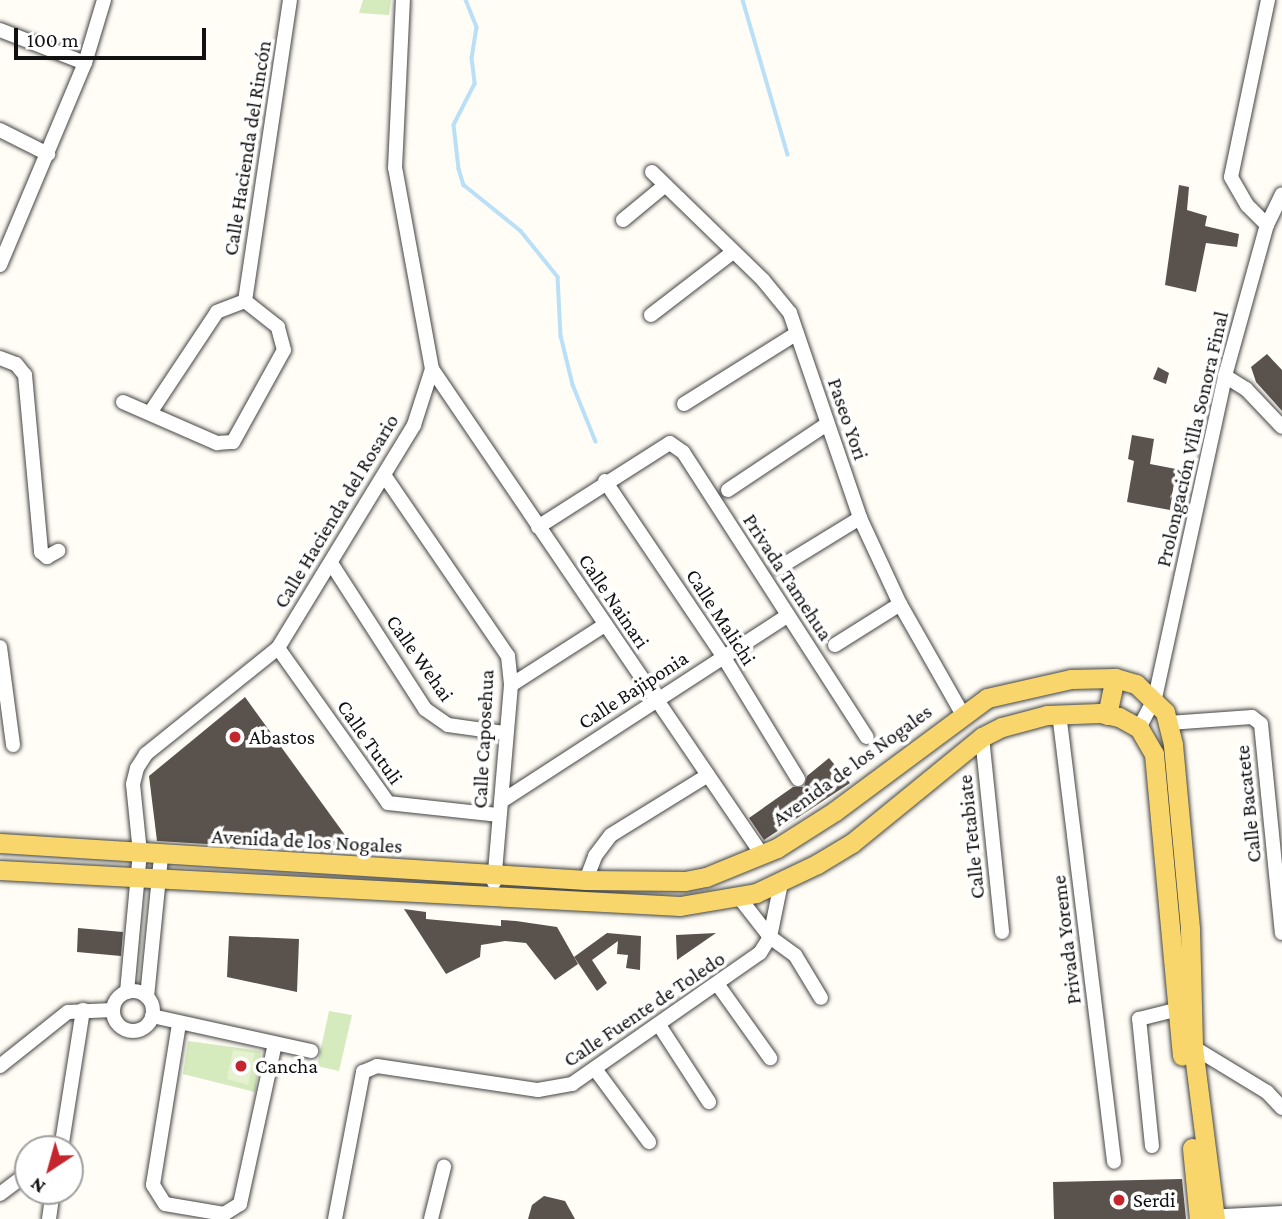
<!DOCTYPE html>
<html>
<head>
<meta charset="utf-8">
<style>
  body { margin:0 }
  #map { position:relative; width:1282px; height:1219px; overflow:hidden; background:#fffdf5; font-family:"Crimson Pro",serif }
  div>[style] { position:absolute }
  .green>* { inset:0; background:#d5ebbd }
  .pitch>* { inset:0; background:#e6f2cf }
  .stream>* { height:3.5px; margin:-1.75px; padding:0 1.75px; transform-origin:1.75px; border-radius:1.75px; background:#b9e0f7 }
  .building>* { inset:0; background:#5a524d }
  .roads { filter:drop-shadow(0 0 2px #444) drop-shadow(0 0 2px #444) }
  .minor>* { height:14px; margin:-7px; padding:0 7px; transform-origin:7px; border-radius:7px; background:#fff }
  .minor>.ring { margin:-7px; padding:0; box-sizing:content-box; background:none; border:14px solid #fff; border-radius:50% }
  .major>* { height:19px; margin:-9.5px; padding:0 9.5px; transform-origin:9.5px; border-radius:9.5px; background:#f9d66b }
  .dots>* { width:19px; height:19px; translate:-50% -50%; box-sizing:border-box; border:4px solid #fff; border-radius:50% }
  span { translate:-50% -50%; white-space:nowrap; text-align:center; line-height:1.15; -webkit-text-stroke:7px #fff; paint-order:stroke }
  .street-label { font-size:21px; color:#111 }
  .poi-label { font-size:21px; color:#111 }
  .left { translate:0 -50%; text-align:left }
  .north { position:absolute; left:14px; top:1135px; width:70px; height:70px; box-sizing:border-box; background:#fff; border:2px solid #a0a0a0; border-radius:50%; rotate:216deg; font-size:19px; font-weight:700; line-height:28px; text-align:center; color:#111 }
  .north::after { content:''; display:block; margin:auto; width:24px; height:32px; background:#c4262e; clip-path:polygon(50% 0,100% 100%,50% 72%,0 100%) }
  .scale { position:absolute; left:14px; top:28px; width:192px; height:32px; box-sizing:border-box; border:4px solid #111; border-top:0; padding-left:9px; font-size:21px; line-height:24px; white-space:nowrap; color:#111; -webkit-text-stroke:5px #fff; paint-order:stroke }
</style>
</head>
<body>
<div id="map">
  <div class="green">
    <i style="clip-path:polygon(363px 0,391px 0,389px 15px,359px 13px)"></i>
    <i style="clip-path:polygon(329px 1011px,352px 1015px,339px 1071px,317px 1066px)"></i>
    <i style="clip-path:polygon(188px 1041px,261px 1051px,255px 1092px,183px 1074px)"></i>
  </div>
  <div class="pitch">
    <i style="clip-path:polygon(233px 1050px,255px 1053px,248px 1085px,227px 1079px)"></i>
  </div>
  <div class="stream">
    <i style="left:466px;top:0;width:29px;rotate:68deg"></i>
    <i style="left:477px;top:27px;width:31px;rotate:99deg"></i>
    <i style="left:472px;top:58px;width:26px;rotate:83deg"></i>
    <i style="left:475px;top:84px;width:46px;rotate:117.1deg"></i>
    <i style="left:454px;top:125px;width:44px;rotate:83.5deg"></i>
    <i style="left:459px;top:169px;width:17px;rotate:73deg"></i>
    <i style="left:464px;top:185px;width:73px;rotate:38.9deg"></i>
    <i style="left:521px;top:231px;width:59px;rotate:51.2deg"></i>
    <i style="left:558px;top:277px;width:59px;rotate:87.1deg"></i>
    <i style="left:561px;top:336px;width:50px;rotate:76.2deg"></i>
    <i style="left:573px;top:385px;width:61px;rotate:68deg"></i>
    <i style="left:743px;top:0;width:161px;rotate:73.8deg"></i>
  </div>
  <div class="building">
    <i style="clip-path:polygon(1179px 185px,1189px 187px,1187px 210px,1207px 216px,1205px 226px,1239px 234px,1237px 247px,1206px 243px,1196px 292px,1165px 285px)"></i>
    <i style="clip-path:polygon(1267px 354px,1282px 370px,1282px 411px,1256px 382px,1251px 367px)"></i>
    <i style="clip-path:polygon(1158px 367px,1169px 373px,1166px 384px,1153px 379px)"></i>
    <i style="clip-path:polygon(1132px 435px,1154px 439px,1150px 464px,1176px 469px,1170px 510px,1127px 502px,1134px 461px,1128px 459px)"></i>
    <i style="clip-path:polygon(245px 697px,358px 853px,157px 841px,149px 776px)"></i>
    <i style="clip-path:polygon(829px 758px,850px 783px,764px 840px,749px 818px,793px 787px,804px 787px,807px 776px)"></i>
    <i style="clip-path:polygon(404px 909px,426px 912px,426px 919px,501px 926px,501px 920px,516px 921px,557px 927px,578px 964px,555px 980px,526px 943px,505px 941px,481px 945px,480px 957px,446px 974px)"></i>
    <i style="clip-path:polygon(78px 928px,123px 932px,121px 956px,77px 952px)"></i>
    <i style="clip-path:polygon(607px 933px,641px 936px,640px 970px,626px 968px,628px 955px,617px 954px,618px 941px,592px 960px,607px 983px,597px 991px,574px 957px)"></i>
    <i style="clip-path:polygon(716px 933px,677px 960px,676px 935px)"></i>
    <i style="clip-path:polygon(229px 936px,299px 939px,297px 992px,227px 977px)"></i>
    <i style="clip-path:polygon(1182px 1179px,1186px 1219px,1054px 1219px,1053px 1182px)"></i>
    <i style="clip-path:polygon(544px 1196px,565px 1201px,575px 1219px,528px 1219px,532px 1205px)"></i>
  </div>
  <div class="roads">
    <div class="minor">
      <i style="left:0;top:30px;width:91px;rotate:21.2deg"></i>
      <i style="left:0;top:130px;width:54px;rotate:26.6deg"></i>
      <i style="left:652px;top:172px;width:155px;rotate:44.2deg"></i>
      <i style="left:763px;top:280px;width:43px;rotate:50.7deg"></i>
      <i style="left:790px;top:313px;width:217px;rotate:71.1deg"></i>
      <i style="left:860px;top:518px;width:95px;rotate:65.1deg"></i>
      <i style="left:900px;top:604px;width:125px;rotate:60.4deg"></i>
      <i style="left:623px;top:220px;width:52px;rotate:-39.5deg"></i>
      <i style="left:1267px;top:225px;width:28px;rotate:-135deg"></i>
      <i style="left:1247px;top:205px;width:32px;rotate:-120deg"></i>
      <i style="left:1231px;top:177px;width:181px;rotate:-78.2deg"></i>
      <i style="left:0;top:265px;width:219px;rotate:-67.2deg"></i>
      <i style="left:85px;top:63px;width:66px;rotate:-73.2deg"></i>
      <i style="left:245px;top:301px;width:304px;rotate:-81.5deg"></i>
      <i style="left:651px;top:315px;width:103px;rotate:-37.5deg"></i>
      <i style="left:0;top:358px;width:17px;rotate:21deg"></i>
      <i style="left:16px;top:364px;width:14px;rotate:51deg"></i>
      <i style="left:25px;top:375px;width:178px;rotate:84.8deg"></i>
      <i style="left:41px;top:552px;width:8px;rotate:40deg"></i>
      <i style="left:47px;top:557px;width:13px;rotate:-29deg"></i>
      <i style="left:432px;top:369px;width:589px;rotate:55.8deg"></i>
      <i style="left:1225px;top:376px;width:25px;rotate:32deg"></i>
      <i style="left:1246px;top:389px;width:52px;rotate:46.5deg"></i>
      <i style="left:123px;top:402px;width:103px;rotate:23.6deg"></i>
      <i style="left:217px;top:443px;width:16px;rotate:-4deg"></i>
      <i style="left:233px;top:442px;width:105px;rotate:-61deg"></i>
      <i style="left:284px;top:350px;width:24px;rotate:-105deg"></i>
      <i style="left:278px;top:327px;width:42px;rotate:-141.8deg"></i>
      <i style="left:245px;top:301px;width:30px;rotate:159deg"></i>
      <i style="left:217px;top:312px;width:121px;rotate:123.6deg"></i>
      <i style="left:684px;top:404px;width:133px;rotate:-32.1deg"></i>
      <i style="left:384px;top:475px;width:219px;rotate:55.6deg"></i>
      <i style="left:508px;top:656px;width:29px;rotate:84deg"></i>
      <i style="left:511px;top:685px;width:198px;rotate:94.9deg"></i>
      <i style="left:605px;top:481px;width:211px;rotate:56deg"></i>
      <i style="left:723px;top:656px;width:144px;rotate:58.6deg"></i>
      <i style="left:728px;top:490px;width:119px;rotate:-33.7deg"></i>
      <i style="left:538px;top:527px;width:156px;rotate:-32.5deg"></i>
      <i style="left:670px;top:443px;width:16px;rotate:35deg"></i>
      <i style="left:683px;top:452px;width:339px;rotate:57.2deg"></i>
      <i style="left:331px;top:563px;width:174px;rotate:57.2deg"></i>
      <i style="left:425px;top:709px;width:28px;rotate:35deg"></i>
      <i style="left:448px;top:725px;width:58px;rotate:8deg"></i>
      <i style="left:780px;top:567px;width:94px;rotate:-31.5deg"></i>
      <i style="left:835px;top:645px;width:77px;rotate:-32.2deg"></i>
      <i style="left:0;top:647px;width:99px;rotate:82.4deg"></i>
      <i style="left:278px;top:648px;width:190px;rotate:54.6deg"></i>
      <i style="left:388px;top:803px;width:112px;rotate:6.2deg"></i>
      <i style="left:511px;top:685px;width:112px;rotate:-32.6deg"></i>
      <i style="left:1059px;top:713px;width:452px;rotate:83deg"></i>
      <i style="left:1169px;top:723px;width:83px;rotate:-4.1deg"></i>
      <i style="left:1252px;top:717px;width:11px;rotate:38deg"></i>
      <i style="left:1261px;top:724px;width:210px;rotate:84.3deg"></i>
      <i style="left:1139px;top:728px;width:34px;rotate:-62deg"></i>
      <i style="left:1155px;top:698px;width:330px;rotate:-77.7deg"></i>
      <i style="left:1225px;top:376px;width:157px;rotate:-74.5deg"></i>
      <i style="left:1267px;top:225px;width:34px;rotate:-64deg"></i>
      <i style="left:982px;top:737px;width:196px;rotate:84.1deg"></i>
      <i style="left:502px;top:801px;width:341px;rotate:-33deg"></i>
      <i style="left:586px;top:880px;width:26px;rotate:-69deg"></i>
      <i style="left:595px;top:856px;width:26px;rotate:-53deg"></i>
      <i style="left:611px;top:835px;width:114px;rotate:-31.7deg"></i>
      <i style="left:738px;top:896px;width:52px;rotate:52deg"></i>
      <i style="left:770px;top:937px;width:31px;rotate:36deg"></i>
      <i style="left:795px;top:955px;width:50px;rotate:58.8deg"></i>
      <i style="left:718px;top:985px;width:90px;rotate:54.5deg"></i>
      <i class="ring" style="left:113px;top:991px;width:26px;height:26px"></i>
      <i style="left:127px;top:992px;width:140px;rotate:-84.7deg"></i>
      <i style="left:140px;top:853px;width:69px;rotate:-95.8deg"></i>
      <i style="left:133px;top:784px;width:16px;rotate:-76deg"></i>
      <i style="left:137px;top:768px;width:17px;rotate:-57deg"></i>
      <i style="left:146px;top:754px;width:169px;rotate:-38.8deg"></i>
      <i style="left:278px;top:648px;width:261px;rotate:-58.6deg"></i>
      <i style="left:414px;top:425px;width:59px;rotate:-72.2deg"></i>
      <i style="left:432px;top:369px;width:204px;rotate:-100.4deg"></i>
      <i style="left:395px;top:168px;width:168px;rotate:-87.3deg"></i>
      <i style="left:147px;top:997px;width:142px;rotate:-84.3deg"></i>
      <i style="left:152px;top:1016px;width:163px;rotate:12.4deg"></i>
      <i style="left:179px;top:1024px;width:163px;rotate:99.2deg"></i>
      <i style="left:153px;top:1185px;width:22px;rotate:58deg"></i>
      <i style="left:165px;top:1204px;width:60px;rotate:9.6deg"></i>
      <i style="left:224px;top:1214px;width:19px;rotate:-32deg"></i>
      <i style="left:240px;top:1204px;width:164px;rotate:-77.7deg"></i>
      <i style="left:659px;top:1025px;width:92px;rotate:57deg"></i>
      <i style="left:1193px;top:1047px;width:87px;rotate:31.3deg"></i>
      <i style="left:1267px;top:1092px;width:22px;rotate:47deg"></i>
      <i style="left:0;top:1066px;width:87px;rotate:-38.5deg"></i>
      <i style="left:68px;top:1012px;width:45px;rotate:-2.5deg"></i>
      <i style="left:595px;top:1069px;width:91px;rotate:53.5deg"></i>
      <i style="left:1152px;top:1146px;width:128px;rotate:-95.8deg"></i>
      <i style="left:1139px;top:1019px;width:38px;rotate:-14deg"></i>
      <i style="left:61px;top:1149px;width:141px;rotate:-81deg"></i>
      <i style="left:0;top:1194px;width:35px;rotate:-37deg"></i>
      <i style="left:1207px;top:1217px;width:75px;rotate:-3.1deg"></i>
      <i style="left:49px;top:1219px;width:28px;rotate:-82deg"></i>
      <i style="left:335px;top:1219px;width:150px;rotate:-79.2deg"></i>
      <i style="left:363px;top:1072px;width:15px;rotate:-23deg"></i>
      <i style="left:377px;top:1066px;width:163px;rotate:8.5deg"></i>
      <i style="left:538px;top:1090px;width:35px;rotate:-10deg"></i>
      <i style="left:572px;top:1084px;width:229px;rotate:-34.9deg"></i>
      <i style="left:760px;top:953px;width:19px;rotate:-58deg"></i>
      <i style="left:770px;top:937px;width:55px;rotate:-78.5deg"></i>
      <i style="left:431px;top:1219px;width:54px;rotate:-76deg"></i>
    </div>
    <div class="major">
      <i style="left:1107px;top:715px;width:38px;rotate:-78deg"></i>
      <i style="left:0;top:843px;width:587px;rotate:3.61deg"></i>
      <i style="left:586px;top:880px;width:99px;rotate:0.6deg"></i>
      <i style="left:685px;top:881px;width:21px;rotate:-11deg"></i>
      <i style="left:706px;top:877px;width:77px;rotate:-22.2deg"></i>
      <i style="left:777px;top:848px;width:69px;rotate:-32.5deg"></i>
      <i style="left:835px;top:811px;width:189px;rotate:-36.6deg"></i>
      <i style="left:987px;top:698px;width:86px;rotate:-12.7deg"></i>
      <i style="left:1071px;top:679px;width:44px;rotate:-1.3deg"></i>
      <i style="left:1115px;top:678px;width:22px;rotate:16deg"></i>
      <i style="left:1136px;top:684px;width:40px;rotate:44deg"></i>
      <i style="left:1165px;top:712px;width:34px;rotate:76deg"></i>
      <i style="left:1173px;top:745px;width:186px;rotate:84.7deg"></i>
      <i style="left:1190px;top:930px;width:117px;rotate:88.5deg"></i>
      <i style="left:1193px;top:1047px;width:173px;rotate:82.7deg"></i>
      <i style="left:0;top:870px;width:681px;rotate:3.03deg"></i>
      <i style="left:680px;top:906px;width:77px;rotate:-9.7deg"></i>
      <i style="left:756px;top:893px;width:68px;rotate:-25.4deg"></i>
      <i style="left:817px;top:864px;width:41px;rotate:-31deg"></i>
      <i style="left:852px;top:843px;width:168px;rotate:-39.2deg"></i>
      <i style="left:982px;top:737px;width:22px;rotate:-27deg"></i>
      <i style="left:1002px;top:727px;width:47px;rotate:-14.9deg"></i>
      <i style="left:1047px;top:715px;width:53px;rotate:-2.2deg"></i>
      <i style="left:1100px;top:713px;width:19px;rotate:12deg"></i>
      <i style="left:1119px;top:717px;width:23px;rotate:29deg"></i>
      <i style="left:1139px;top:728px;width:30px;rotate:60deg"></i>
      <i style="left:1154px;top:754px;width:303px;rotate:84.7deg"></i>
      <i style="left:1192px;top:1148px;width:71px;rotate:84.4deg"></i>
    </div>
  </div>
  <div class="dots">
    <i style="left:235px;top:737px;background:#c4262e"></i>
    <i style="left:241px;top:1066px;background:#c4262e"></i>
    <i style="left:1119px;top:1200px;background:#c4262e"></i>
  </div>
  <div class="street-label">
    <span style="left:247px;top:148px;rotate:-81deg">Calle Hacienda del Rincón</span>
    <span style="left:848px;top:419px;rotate:71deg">Paseo Yori</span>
    <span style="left:1192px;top:439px;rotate:-77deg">Prolongación Villa Sonora Final</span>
    <span style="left:336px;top:511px;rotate:-59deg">Calle Hacienda del Rosario</span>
    <span style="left:788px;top:577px;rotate:57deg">Privada Tamehua</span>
    <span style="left:614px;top:601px;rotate:56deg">Calle Nainari</span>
    <span style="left:721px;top:617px;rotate:57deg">Calle Malichi</span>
    <span style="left:420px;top:658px;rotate:55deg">Calle Wehai</span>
    <span style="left:633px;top:690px;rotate:-33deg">Calle Bajiponia</span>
    <span style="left:483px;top:739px;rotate:-87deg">Calle Caposehua</span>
    <span style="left:370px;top:742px;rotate:55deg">Calle Tutuli</span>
    <span style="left:852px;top:765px;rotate:-36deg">Avenida de los Nogales</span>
    <span style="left:1248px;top:804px;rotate:-96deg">Calle Bacatete</span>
    <span style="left:971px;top:837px;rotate:-96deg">Calle Tetabiate</span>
    <span style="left:307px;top:841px;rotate:3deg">Avenida de los Nogales</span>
    <span style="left:1066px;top:940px;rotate:-97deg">Privada Yoreme</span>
    <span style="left:644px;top:1009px;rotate:-34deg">Calle Fuente de Toledo</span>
  </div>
  <div class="poi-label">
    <span class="left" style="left:249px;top:737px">Abastos</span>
    <span class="left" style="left:255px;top:1066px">Cancha</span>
    <span class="left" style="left:1133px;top:1200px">Serdi</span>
  </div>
  <div class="north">N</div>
  <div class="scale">100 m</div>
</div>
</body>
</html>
